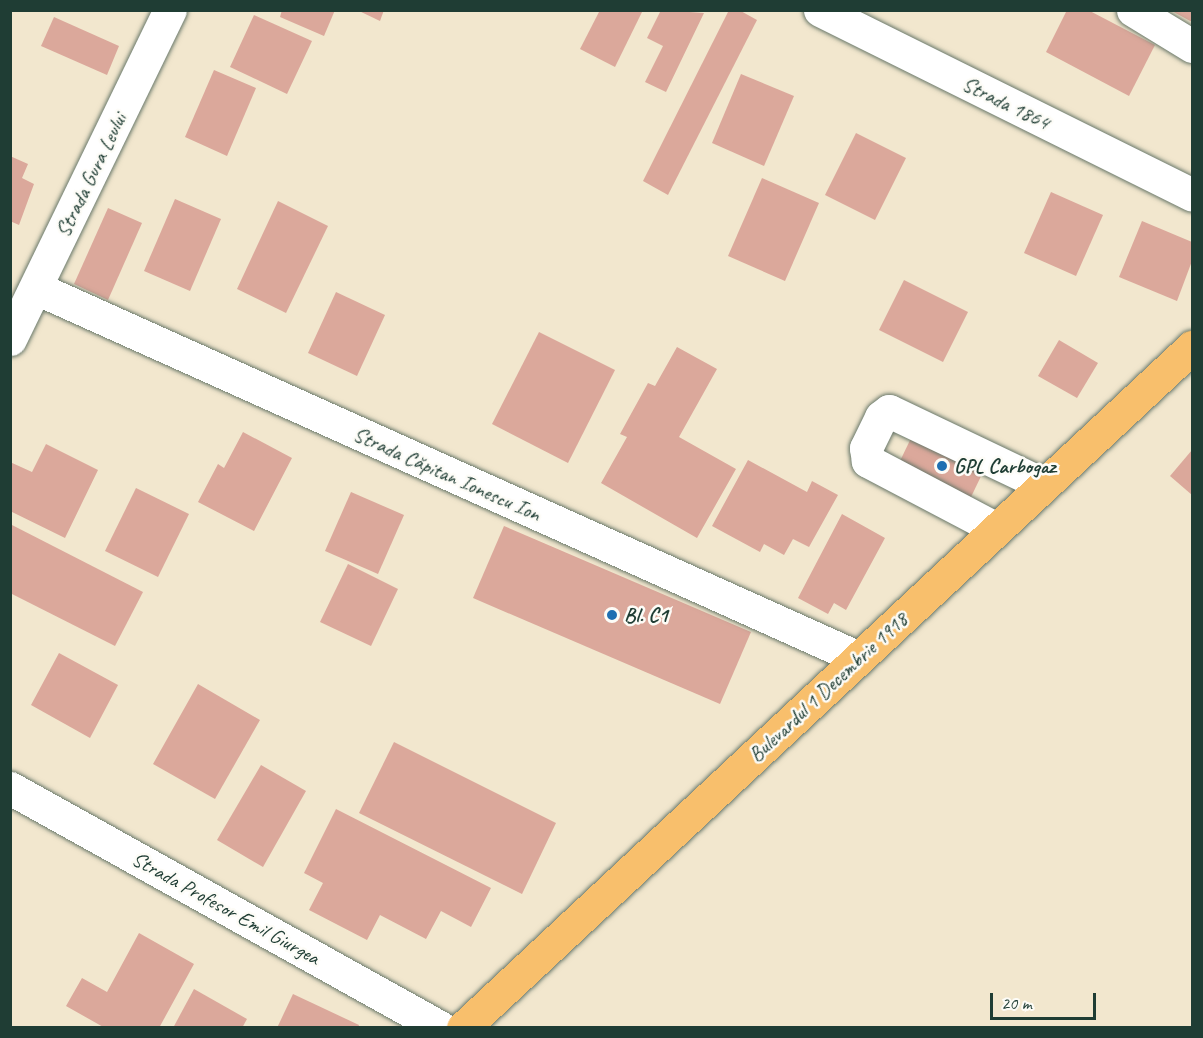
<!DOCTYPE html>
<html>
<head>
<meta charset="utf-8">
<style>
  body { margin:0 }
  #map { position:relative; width:1203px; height:1038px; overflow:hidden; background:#f2e7ce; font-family:Caveat,sans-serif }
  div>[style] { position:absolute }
  .building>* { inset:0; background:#dba89b }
  .roads { filter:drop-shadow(0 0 2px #69786a) drop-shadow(0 0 2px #69786a) }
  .minor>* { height:33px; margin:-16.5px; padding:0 16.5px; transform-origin:16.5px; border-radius:16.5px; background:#fff }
  .major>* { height:33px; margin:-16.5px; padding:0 16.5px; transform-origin:16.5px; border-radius:16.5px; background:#f8bf6c }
  .dots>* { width:16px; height:16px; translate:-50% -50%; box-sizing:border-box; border:3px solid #fdfcf7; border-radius:50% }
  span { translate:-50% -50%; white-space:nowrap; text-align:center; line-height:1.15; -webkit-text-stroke:5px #fdfcf7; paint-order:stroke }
  .street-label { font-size:21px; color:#1f3d34 }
  .poi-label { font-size:21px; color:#1f3d34; font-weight:700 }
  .left { translate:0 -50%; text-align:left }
  .frame { position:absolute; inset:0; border:12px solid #1f3d34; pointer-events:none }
  .scale { position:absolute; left:990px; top:993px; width:106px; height:27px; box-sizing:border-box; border:3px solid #1f3d34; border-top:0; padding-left:8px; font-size:18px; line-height:21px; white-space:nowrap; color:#1f3d34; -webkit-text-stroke:4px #fdfcf7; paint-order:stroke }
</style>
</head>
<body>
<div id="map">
  <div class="building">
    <i style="clip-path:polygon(282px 10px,335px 10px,324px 36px,280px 17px)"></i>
    <i style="clip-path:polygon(357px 10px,384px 10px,380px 21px)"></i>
    <i style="clip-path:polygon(600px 10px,643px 10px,615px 67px,580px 49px)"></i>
    <i style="clip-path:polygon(661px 10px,704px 13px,666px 92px,645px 82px,663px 46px,647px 38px)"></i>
    <i style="clip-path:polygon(729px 10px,739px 10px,757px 20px,668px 195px,643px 181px)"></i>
    <i style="clip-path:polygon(1067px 10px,1088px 10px,1155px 45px,1129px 96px,1046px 52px)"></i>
    <i style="clip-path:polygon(1170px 10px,1192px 10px,1192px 22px)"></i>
    <i style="clip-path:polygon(254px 15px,312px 41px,287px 94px,230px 67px)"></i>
    <i style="clip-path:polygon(54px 17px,119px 46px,107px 75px,41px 46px)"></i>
    <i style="clip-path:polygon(214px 70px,256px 88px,227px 156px,185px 137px)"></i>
    <i style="clip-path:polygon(741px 74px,794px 96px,764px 166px,712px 143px)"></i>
    <i style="clip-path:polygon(856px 133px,906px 158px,875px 220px,825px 195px)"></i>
    <i style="clip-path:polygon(10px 156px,28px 164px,22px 178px,34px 184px,19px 225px,10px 221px)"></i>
    <i style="clip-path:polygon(762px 178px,819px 203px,785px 281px,728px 256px)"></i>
    <i style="clip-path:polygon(1051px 192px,1103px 215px,1076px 276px,1024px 253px)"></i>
    <i style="clip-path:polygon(175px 199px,221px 219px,190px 291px,144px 271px)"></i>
    <i style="clip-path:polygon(278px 201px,328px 226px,286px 313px,237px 289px)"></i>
    <i style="clip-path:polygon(108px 208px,142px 223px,108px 300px,74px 284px)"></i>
    <i style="clip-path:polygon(1142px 221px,1192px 242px,1192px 261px,1177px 301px,1119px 277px)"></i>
    <i style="clip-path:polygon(904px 280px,968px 312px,943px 362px,879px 330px)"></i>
    <i style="clip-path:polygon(336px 292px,385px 315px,357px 376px,308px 353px)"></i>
    <i style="clip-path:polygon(539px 332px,615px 370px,568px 463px,492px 424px)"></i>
    <i style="clip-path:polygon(1059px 340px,1098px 363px,1077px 398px,1038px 376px)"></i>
    <i style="clip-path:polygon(677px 347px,717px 369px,679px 437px,736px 469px,697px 538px,601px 483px,627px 437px,620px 434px,648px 383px,655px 386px)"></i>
    <i style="clip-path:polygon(243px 432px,292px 458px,254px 531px,198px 502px,218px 464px,224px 468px)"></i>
    <i style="clip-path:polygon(913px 434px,984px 470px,971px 497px,900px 461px)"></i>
    <i style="clip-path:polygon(46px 444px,98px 470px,65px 538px,10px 511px,10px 462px,32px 472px)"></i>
    <i style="clip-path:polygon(1192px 450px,1192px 495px,1170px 476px)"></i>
    <i style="clip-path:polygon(748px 460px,807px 492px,812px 481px,838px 495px,809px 547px,793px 539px,784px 555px,764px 544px,760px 552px,712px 526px)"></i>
    <i style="clip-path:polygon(136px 488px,189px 514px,158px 577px,105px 551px)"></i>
    <i style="clip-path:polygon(351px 492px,404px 515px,378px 574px,325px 551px)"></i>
    <i style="clip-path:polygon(842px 514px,885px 538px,846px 610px,834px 603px,828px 614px,798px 598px)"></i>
    <i style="clip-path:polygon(10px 524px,143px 592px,115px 646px,10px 593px)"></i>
    <i style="clip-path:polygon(504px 526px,751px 632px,720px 704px,473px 598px)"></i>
    <i style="clip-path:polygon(348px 564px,398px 589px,371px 646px,320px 622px)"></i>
    <i style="clip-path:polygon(59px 653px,118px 685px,90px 738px,31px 705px)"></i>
    <i style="clip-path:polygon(198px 684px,260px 720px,215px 799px,153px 764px)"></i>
    <i style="clip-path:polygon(394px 742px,556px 823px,522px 894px,359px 813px)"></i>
    <i style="clip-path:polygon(261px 765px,306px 791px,263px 867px,217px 840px)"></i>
    <i style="clip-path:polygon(336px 809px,491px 888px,471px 927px,441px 911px,426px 939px,380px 915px,367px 940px,309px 910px,323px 883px,304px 873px)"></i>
    <i style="clip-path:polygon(139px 933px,194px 964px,159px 1028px,105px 1028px,66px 1006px,82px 978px,107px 992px)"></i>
    <i style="clip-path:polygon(194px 989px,247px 1019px,242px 1028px,173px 1028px)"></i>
    <i style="clip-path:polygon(293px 994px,359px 1025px,358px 1028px,277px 1028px)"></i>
  </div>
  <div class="roads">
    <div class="minor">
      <i style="left:820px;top:10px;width:415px;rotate:26.4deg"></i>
      <i style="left:1133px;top:10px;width:69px;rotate:31.4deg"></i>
      <i style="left:36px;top:288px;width:902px;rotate:24.21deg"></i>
      <i style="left:10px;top:339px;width:366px;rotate:-64.1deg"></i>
      <i style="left:995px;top:528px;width:144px;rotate:-152.2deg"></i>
      <i style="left:868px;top:461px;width:13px;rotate:-99deg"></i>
      <i style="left:866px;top:448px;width:34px;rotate:-64deg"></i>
      <i style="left:881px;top:417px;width:10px;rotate:-37deg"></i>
      <i style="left:889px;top:411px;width:170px;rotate:25.5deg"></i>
      <i style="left:10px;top:788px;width:493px;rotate:29.1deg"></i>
    </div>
    <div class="major">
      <i style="left:463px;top:1028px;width:998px;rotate:-43.05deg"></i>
    </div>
  </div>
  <div class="dots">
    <i style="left:942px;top:466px;background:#1f6fb2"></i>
    <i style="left:612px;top:615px;background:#1f6fb2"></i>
  </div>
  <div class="street-label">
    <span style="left:1006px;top:103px;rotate:26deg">Strada 1864</span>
    <span style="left:91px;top:175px;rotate:-64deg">Strada Gura Leului</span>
    <span style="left:447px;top:474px;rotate:24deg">Strada Căpitan Ionescu Ion</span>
    <span style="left:828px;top:687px;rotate:-43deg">Bulevardul 1 Decembrie 1918</span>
    <span style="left:226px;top:908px;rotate:29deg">Strada Profesor Emil Giurgea</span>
  </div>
  <div class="poi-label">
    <span class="left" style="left:954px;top:466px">GPL Carbogaz</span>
    <span class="left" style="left:624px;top:615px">Bl. C1</span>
  </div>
  <div class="frame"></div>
  <div class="scale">20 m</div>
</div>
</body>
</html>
